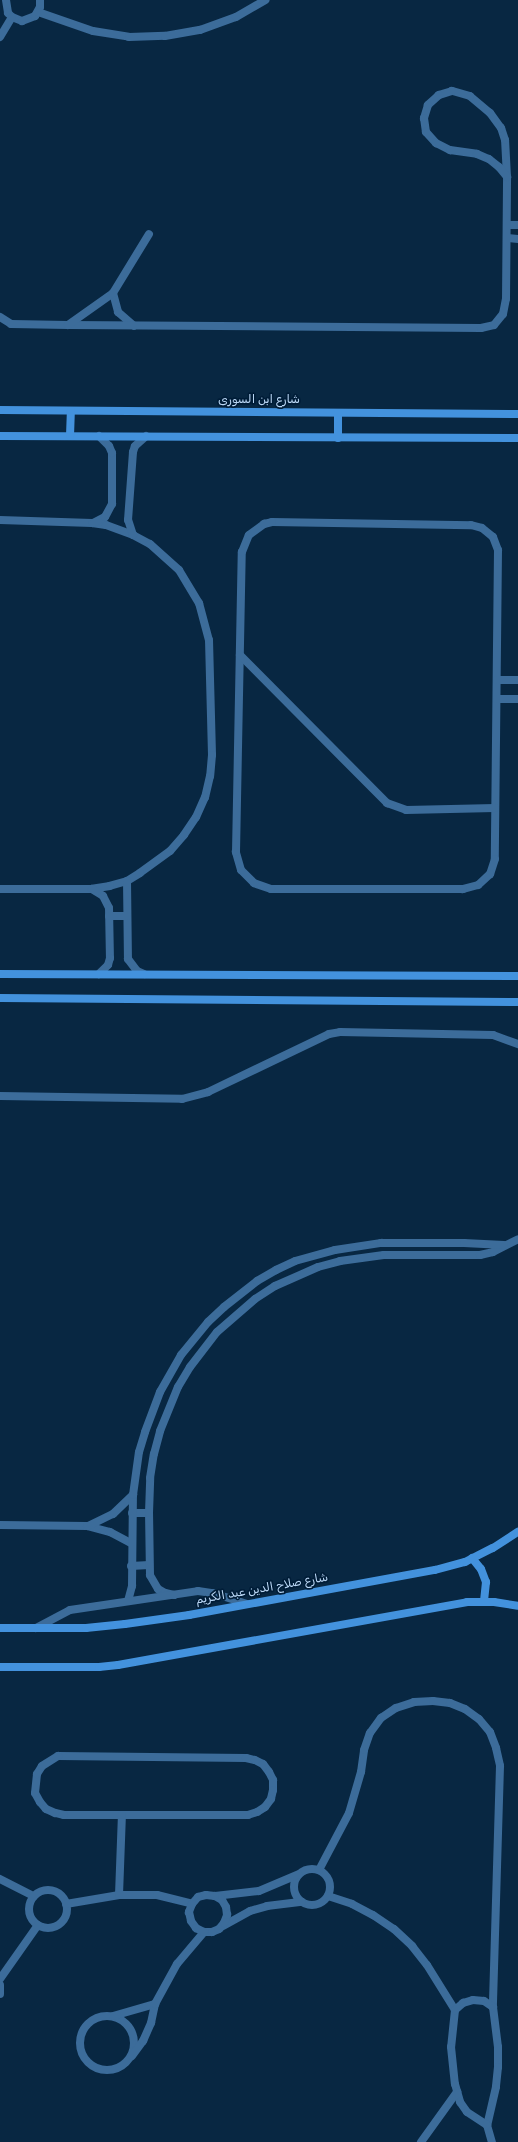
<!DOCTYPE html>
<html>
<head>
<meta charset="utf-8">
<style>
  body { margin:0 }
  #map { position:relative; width:518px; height:2142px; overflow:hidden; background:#082742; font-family:Rubik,Vazirmatn,sans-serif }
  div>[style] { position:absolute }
  .street>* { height:8px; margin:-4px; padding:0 4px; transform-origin:4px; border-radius:4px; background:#3c6c9a }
  .street>.ring { margin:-4px; padding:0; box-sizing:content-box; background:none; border:8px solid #3c6c9a; border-radius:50% }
  .secondary>* { height:8px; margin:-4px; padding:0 4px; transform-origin:4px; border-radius:4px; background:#4392dd }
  span { translate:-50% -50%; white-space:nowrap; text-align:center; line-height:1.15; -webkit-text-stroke:3.5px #001d38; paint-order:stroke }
  .street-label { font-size:12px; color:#bad7f5 }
</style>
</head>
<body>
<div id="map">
  <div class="street">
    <i style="left:6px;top:0;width:13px;rotate:81deg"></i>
    <i style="left:8px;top:13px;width:6px;rotate:45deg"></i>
    <i style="left:12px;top:17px;width:11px;rotate:22deg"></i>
    <i style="left:22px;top:21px;width:14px;rotate:-21deg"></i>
    <i style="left:35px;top:16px;width:10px;rotate:-61deg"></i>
    <i style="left:40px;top:7px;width:7px;rotate:-90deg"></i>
    <i style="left:38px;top:12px;width:58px;rotate:19.1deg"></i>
    <i style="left:93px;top:31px;width:36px;rotate:9deg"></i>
    <i style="left:129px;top:37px;width:36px;rotate:-2deg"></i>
    <i style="left:165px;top:36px;width:36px;rotate:-10deg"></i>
    <i style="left:200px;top:30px;width:38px;rotate:-20deg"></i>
    <i style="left:236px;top:17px;width:34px;rotate:-30deg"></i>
    <i style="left:0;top:37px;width:23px;rotate:-59deg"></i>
    <i style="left:507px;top:225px;width:11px"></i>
    <i style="left:507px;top:238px;width:11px;rotate:5deg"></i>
    <i style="left:113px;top:293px;width:20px;rotate:75deg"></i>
    <i style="left:118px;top:312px;width:21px;rotate:41deg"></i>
    <i style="left:0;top:317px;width:13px;rotate:32deg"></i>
    <i style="left:11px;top:324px;width:57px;rotate:1deg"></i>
    <i style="left:68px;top:325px;width:413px;rotate:0.4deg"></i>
    <i style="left:481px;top:328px;width:13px;rotate:-13deg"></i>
    <i style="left:494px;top:325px;width:14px;rotate:-51deg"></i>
    <i style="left:503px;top:314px;width:15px;rotate:-79deg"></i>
    <i style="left:506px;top:299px;width:122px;rotate:-89.5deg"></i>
    <i style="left:507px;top:177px;width:37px;rotate:-93deg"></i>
    <i style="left:505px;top:140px;width:13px;rotate:-108deg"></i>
    <i style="left:501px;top:128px;width:19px;rotate:-126deg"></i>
    <i style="left:490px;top:113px;width:26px;rotate:-140deg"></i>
    <i style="left:470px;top:96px;width:19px;rotate:-164deg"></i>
    <i style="left:452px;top:91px;width:14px;rotate:163deg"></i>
    <i style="left:439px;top:95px;width:15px;rotate:138deg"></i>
    <i style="left:428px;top:105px;width:14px;rotate:107deg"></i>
    <i style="left:424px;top:118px;width:14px;rotate:82deg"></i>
    <i style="left:426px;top:132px;width:15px;rotate:48deg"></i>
    <i style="left:436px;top:143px;width:16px;rotate:27deg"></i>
    <i style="left:450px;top:150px;width:27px;rotate:8deg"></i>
    <i style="left:477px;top:154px;width:13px;rotate:23deg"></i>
    <i style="left:489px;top:159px;width:13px;rotate:39deg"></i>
    <i style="left:499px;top:167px;width:13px;rotate:51deg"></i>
    <i style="left:68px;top:325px;width:55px;rotate:-35.4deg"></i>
    <i style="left:113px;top:293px;width:69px;rotate:-58.6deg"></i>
    <i style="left:0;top:520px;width:92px;rotate:1.9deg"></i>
    <i style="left:92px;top:523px;width:14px;rotate:8deg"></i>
    <i style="left:106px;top:525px;width:29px;rotate:20deg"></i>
    <i style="left:133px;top:535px;width:19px;rotate:28deg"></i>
    <i style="left:150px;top:544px;width:39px;rotate:42deg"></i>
    <i style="left:179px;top:570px;width:39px;rotate:59deg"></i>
    <i style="left:199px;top:603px;width:38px;rotate:75deg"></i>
    <i style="left:209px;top:640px;width:115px;rotate:88.5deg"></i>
    <i style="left:212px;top:755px;width:21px;rotate:95deg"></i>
    <i style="left:210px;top:776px;width:22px;rotate:103deg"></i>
    <i style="left:205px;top:797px;width:22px;rotate:114deg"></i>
    <i style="left:196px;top:817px;width:22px;rotate:124deg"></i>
    <i style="left:184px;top:835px;width:21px;rotate:131deg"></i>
    <i style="left:170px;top:851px;width:37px;rotate:144deg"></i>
    <i style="left:140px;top:873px;width:15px;rotate:148deg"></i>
    <i style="left:127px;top:881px;width:18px;rotate:164deg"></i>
    <i style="left:110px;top:886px;width:18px;rotate:171deg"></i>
    <i style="left:92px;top:889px;width:92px;rotate:180deg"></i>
    <i style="left:272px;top:522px;width:199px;rotate:0.9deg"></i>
    <i style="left:471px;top:525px;width:11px;rotate:15deg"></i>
    <i style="left:482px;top:528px;width:14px;rotate:39deg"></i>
    <i style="left:493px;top:537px;width:14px;rotate:69deg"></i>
    <i style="left:498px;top:550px;width:309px;rotate:90.6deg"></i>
    <i style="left:495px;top:859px;width:16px;rotate:108deg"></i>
    <i style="left:490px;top:874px;width:16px;rotate:137deg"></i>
    <i style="left:478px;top:885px;width:16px;rotate:165deg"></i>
    <i style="left:463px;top:889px;width:192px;rotate:180deg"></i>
    <i style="left:271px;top:889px;width:18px;rotate:-161deg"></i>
    <i style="left:254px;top:883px;width:18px;rotate:-135deg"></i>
    <i style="left:241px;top:870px;width:19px;rotate:-106deg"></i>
    <i style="left:236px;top:852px;width:300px;rotate:-88.9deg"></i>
    <i style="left:242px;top:552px;width:18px;rotate:-68deg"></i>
    <i style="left:249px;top:535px;width:19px;rotate:-36deg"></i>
    <i style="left:264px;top:524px;width:8px;rotate:-14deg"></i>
    <i style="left:93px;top:523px;width:13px;rotate:-27deg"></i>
    <i style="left:105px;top:517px;width:15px;rotate:-62deg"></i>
    <i style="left:112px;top:504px;width:51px;rotate:-90deg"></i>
    <i style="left:112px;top:453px;width:8px;rotate:-113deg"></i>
    <i style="left:109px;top:446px;width:14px;rotate:-135deg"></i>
    <i style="left:133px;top:535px;width:16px;rotate:-108deg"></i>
    <i style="left:128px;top:520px;width:68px;rotate:-85.8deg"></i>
    <i style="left:133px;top:452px;width:6px;rotate:-72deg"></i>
    <i style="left:135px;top:446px;width:15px;rotate:-42deg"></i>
    <i style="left:240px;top:655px;width:209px;rotate:45.2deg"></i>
    <i style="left:387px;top:803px;width:20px;rotate:20deg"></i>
    <i style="left:406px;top:810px;width:89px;rotate:-1.3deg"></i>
    <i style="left:497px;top:680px;width:21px"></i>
    <i style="left:497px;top:699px;width:21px"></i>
    <i style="left:127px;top:881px;width:78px;rotate:89.3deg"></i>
    <i style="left:128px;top:959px;width:15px;rotate:53deg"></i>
    <i style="left:137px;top:971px;width:8px;rotate:23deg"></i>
    <i style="left:92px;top:889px;width:13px;rotate:32deg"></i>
    <i style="left:103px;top:896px;width:13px;rotate:63deg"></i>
    <i style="left:109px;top:908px;width:50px;rotate:88.9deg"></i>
    <i style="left:110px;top:958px;width:7px;rotate:106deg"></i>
    <i style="left:108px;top:965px;width:13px;rotate:135deg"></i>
    <i style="left:109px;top:916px;width:18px"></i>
    <i style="left:0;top:1096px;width:182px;rotate:0.9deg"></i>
    <i style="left:182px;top:1099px;width:27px;rotate:-15deg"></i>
    <i style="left:208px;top:1092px;width:134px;rotate:-25.6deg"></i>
    <i style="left:329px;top:1034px;width:11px;rotate:-10deg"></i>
    <i style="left:340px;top:1032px;width:153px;rotate:1.1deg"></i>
    <i style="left:493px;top:1035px;width:27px;rotate:20deg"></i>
    <i style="left:132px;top:1513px;width:17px"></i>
    <i style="left:0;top:1525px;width:87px;rotate:0.7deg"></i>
    <i style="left:87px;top:1526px;width:24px;rotate:15deg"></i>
    <i style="left:110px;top:1532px;width:24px;rotate:28deg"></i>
    <i style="left:88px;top:1526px;width:28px;rotate:-26deg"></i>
    <i style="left:113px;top:1514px;width:28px;rotate:-44deg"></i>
    <i style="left:131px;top:1566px;width:18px;rotate:-3deg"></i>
    <i style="left:174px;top:1595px;width:9px;rotate:-167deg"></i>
    <i style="left:165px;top:1593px;width:8px;rotate:-150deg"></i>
    <i style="left:158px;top:1589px;width:16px;rotate:-120deg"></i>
    <i style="left:150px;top:1575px;width:62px;rotate:-90.9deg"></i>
    <i style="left:149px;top:1513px;width:35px;rotate:-88deg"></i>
    <i style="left:150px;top:1478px;width:24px;rotate:-81deg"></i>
    <i style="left:154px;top:1454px;width:24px;rotate:-75deg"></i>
    <i style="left:160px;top:1431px;width:48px;rotate:-67.8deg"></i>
    <i style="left:178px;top:1387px;width:23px;rotate:-59deg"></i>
    <i style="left:190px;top:1367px;width:44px;rotate:-52.4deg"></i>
    <i style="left:217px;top:1332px;width:50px;rotate:-41deg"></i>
    <i style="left:255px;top:1299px;width:24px;rotate:-33deg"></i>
    <i style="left:275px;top:1286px;width:47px;rotate:-23.8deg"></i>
    <i style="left:318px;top:1267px;width:23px;rotate:-15deg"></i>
    <i style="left:340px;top:1261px;width:44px;rotate:-7.8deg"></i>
    <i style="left:384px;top:1255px;width:96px"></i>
    <i style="left:480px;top:1255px;width:13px;rotate:-13deg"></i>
    <i style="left:493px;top:1252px;width:28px;rotate:-27deg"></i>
    <i style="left:128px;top:1601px;width:16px;rotate:-75deg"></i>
    <i style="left:132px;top:1586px;width:91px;rotate:-89.4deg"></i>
    <i style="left:133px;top:1495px;width:43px;rotate:-82.1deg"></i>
    <i style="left:139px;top:1452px;width:21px;rotate:-73deg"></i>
    <i style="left:145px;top:1432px;width:43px;rotate:-69.4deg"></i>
    <i style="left:160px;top:1392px;width:43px;rotate:-60.4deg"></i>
    <i style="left:181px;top:1355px;width:43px;rotate:-50.7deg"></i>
    <i style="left:208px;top:1322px;width:22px;rotate:-43deg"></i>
    <i style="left:224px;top:1307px;width:42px;rotate:-38.2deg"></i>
    <i style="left:257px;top:1281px;width:22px;rotate:-30deg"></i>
    <i style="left:276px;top:1270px;width:21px;rotate:-25deg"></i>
    <i style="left:295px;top:1261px;width:41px;rotate:-15.4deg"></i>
    <i style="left:335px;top:1250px;width:47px;rotate:-8.7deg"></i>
    <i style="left:381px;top:1243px;width:83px"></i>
    <i style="left:464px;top:1243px;width:40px;rotate:2.9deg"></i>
    <i style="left:36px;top:1628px;width:38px;rotate:-28deg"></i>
    <i style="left:70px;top:1610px;width:129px;rotate:-8.4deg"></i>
    <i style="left:198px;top:1591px;width:15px;rotate:8deg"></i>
    <i style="left:213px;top:1593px;width:35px;rotate:18deg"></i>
    <i style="left:58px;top:1756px;width:188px;rotate:0.6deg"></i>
    <i style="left:246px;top:1758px;width:9px;rotate:13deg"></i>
    <i style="left:255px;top:1760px;width:9px;rotate:27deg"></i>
    <i style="left:263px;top:1764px;width:10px;rotate:53deg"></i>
    <i style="left:269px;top:1772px;width:9px;rotate:63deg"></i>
    <i style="left:273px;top:1780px;width:10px;rotate:90deg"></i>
    <i style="left:273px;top:1790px;width:9px;rotate:103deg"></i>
    <i style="left:271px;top:1799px;width:10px;rotate:127deg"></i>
    <i style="left:265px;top:1807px;width:9px;rotate:148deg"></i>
    <i style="left:257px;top:1812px;width:9px;rotate:162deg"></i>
    <i style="left:248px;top:1815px;width:184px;rotate:180deg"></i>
    <i style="left:64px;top:1815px;width:9px;rotate:-167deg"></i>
    <i style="left:55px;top:1813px;width:10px;rotate:-156deg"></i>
    <i style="left:46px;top:1809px;width:9px;rotate:-131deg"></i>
    <i style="left:40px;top:1802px;width:10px;rotate:-119deg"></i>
    <i style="left:35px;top:1793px;width:19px;rotate:-84deg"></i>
    <i style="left:37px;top:1774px;width:9px;rotate:-58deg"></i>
    <i style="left:42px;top:1766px;width:19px;rotate:-32deg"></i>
    <i class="ring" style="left:294px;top:1869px;width:28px;height:28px"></i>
    <i style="left:319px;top:1870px;width:64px;rotate:-62.2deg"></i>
    <i style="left:349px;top:1813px;width:43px;rotate:-73.7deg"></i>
    <i style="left:361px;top:1772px;width:22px;rotate:-82deg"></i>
    <i style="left:364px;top:1750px;width:18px;rotate:-71deg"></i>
    <i style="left:370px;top:1733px;width:19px;rotate:-54deg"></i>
    <i style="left:381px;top:1718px;width:18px;rotate:-34deg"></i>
    <i style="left:396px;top:1708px;width:19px;rotate:-18deg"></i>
    <i style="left:414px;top:1702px;width:19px;rotate:-3deg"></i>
    <i style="left:433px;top:1701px;width:17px;rotate:7deg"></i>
    <i style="left:450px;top:1703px;width:16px;rotate:22deg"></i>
    <i style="left:465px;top:1709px;width:17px;rotate:36deg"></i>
    <i style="left:479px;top:1719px;width:17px;rotate:50deg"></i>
    <i style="left:490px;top:1732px;width:17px;rotate:69deg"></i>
    <i style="left:496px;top:1748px;width:18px;rotate:77deg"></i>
    <i style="left:500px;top:1766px;width:241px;rotate:91.7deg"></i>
    <i style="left:493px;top:2007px;width:40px;rotate:82.9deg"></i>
    <i style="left:498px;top:2047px;width:20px;rotate:90deg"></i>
    <i style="left:498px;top:2067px;width:20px;rotate:96deg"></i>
    <i style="left:496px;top:2087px;width:39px;rotate:103deg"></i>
    <i style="left:487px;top:2125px;width:18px;rotate:74deg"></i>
    <i style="left:0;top:1879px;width:38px;rotate:27deg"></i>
    <i class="ring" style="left:29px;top:1890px;width:30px;height:30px"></i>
    <i style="left:119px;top:1895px;width:80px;rotate:-87.9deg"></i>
    <i style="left:215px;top:1896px;width:44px;rotate:-6.5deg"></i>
    <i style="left:259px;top:1891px;width:43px;rotate:-23deg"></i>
    <i style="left:328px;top:1896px;width:25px;rotate:18deg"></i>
    <i style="left:352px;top:1904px;width:24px;rotate:28deg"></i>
    <i style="left:373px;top:1915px;width:25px;rotate:34deg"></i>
    <i style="left:394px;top:1929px;width:25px;rotate:43deg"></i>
    <i style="left:412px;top:1946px;width:24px;rotate:52deg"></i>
    <i style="left:427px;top:1965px;width:53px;rotate:58.1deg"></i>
    <i style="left:455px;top:2010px;width:37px;rotate:96deg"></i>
    <i style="left:451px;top:2047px;width:37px;rotate:84deg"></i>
    <i style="left:455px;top:2084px;width:19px;rotate:74deg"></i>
    <i style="left:460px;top:2102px;width:12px;rotate:55deg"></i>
    <i style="left:467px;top:2112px;width:24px;rotate:33deg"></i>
    <i style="left:66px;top:1904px;width:54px;rotate:-9.6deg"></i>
    <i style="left:119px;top:1895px;width:38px"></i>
    <i style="left:157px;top:1895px;width:36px;rotate:14deg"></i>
    <i style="left:223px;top:1926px;width:31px;rotate:-29deg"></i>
    <i style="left:250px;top:1911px;width:18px;rotate:-16deg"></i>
    <i style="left:267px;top:1906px;width:35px;rotate:-7deg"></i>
    <i style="left:0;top:1979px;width:66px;rotate:-54.9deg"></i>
    <i style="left:0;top:1985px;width:9px;rotate:90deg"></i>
    <i style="left:455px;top:2010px;width:11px;rotate:-41deg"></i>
    <i style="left:463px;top:2003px;width:10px;rotate:-17deg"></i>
    <i style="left:473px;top:2000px;width:11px;rotate:5deg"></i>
    <i style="left:484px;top:2001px;width:11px;rotate:34deg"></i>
    <i class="ring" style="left:80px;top:2016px;width:46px;height:46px"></i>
    <i style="left:113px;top:2016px;width:44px;rotate:-15.9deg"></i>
    <i style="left:132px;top:2056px;width:19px;rotate:-54deg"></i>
    <i style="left:143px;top:2041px;width:20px;rotate:-66deg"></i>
    <i style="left:151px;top:2023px;width:19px;rotate:-78deg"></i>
    <i style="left:155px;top:2004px;width:46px;rotate:-61.2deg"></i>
    <i style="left:177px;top:1964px;width:42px;rotate:-49.8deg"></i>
    <i style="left:204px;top:1932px;width:8px"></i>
    <i style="left:212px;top:1932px;width:8px;rotate:-23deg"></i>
    <i style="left:219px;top:1929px;width:8px;rotate:-50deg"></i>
    <i style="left:224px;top:1923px;width:9px;rotate:-69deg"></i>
    <i style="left:227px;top:1915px;width:8px;rotate:-97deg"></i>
    <i style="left:226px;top:1907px;width:8px;rotate:-120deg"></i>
    <i style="left:222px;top:1900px;width:8px;rotate:-150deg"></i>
    <i style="left:215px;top:1896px;width:9px;rotate:-174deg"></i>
    <i style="left:206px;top:1895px;width:8px;rotate:166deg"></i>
    <i style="left:198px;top:1897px;width:9px;rotate:131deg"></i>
    <i style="left:192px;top:1904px;width:9px;rotate:111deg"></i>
    <i style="left:189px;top:1912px;width:9px;rotate:77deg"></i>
    <i style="left:191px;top:1921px;width:9px;rotate:54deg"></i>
    <i style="left:196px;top:1928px;width:9px;rotate:27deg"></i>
    <i style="left:421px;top:2142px;width:62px;rotate:-54.2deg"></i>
  </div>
  <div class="secondary">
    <i style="left:0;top:410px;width:518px;rotate:0.44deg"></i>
    <i style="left:0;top:436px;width:518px;rotate:0.22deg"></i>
    <i style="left:70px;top:436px;width:25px;rotate:-88deg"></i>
    <i style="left:338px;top:438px;width:25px;rotate:-90deg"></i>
    <i style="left:0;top:974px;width:518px;rotate:0.22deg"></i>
    <i style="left:0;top:998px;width:518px;rotate:0.44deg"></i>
    <i style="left:472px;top:1558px;width:14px;rotate:51deg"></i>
    <i style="left:481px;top:1569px;width:14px;rotate:69deg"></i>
    <i style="left:486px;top:1582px;width:20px;rotate:96deg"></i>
    <i style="left:0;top:1628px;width:86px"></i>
    <i style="left:86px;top:1628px;width:39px;rotate:-6deg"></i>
    <i style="left:125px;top:1624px;width:65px;rotate:-8deg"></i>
    <i style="left:189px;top:1615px;width:250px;rotate:-10.4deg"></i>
    <i style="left:435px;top:1570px;width:31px;rotate:-15deg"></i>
    <i style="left:465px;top:1562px;width:31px;rotate:-27deg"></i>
    <i style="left:493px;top:1548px;width:30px;rotate:-33deg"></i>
    <i style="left:0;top:1667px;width:99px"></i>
    <i style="left:99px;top:1667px;width:19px;rotate:-6deg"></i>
    <i style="left:118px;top:1665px;width:355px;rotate:-10.2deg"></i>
    <i style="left:467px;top:1602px;width:27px"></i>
    <i style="left:494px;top:1602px;width:24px;rotate:9deg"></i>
  </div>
  <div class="street-label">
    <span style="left:259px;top:400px">شارع ابن السورى</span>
    <span style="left:262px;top:1589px;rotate:-10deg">شارع صلاح الدين عبد الكريم</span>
  </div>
</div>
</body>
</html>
